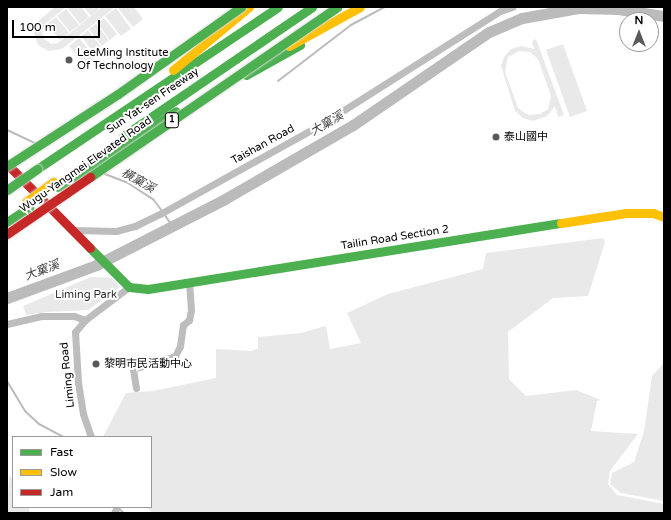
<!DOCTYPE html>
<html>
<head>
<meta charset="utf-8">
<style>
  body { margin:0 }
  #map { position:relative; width:671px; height:520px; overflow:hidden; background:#fff; font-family:"Varela Round","Noto Sans TC",sans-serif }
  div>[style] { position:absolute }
  .green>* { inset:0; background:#e9e9e9 }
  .stream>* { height:2px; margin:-1px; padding:0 1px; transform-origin:1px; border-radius:1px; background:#bbb }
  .river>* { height:11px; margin:-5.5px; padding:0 5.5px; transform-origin:5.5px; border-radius:5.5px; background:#bbb }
  .street>* { height:7px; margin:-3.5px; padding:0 3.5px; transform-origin:3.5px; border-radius:3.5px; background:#bdbdbd }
  .fast>* { height:9px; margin:-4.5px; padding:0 4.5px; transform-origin:4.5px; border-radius:4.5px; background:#4caf50 }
  .slow>* { height:9px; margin:-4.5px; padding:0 4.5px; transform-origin:4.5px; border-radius:4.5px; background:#ffc107 }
  .jam>* { height:9px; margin:-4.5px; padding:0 4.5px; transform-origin:4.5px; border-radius:4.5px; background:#c62828 }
  .bridges { filter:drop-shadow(0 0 1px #dbdbdb) drop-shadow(0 0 1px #dbdbdb) }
  .fast-bridge>* { height:9px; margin:-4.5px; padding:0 4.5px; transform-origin:4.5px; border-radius:4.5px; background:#4caf50 }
  .slow-bridge>* { height:9px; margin:-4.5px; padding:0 4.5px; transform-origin:4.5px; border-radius:4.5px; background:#ffc107 }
  .jam-bridge>* { height:9px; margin:-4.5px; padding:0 4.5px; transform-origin:4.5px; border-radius:4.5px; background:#c62828 }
  .dots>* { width:11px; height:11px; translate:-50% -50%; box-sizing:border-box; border:2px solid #fff; border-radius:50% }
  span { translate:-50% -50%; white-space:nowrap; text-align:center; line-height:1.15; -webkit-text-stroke:4px #fff; paint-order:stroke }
  .shield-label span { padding:1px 3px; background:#fff; border:1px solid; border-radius:3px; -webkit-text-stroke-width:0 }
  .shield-label { font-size:10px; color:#000; font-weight:700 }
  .poi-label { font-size:11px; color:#000 }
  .left { translate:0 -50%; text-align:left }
  .street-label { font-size:11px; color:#000 }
  .park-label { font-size:11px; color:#2e2e2e }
  .water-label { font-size:12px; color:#3f3f3f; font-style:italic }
  .frame { position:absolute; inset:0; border:8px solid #000; pointer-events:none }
  .legend { position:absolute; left:12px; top:436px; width:140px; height:72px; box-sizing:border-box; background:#fff; border:1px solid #999; margin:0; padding:5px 7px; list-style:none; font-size:12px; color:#000 }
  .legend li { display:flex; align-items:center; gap:8px; height:20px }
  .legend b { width:20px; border:1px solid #999 }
  .north { position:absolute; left:619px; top:12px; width:40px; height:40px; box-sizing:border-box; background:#fff; border:1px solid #999; border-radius:50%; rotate:0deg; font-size:11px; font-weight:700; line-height:16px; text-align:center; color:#000 }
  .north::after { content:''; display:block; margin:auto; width:14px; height:18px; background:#595959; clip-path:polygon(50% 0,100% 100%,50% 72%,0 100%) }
  .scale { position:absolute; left:12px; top:20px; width:88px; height:18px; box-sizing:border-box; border:2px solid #000; border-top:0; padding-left:5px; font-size:12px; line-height:14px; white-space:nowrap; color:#000; -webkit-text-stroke:3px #fff; paint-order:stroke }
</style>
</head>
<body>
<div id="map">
  <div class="green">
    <i style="clip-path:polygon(55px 7px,66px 7px,45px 24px,42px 31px,44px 39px,51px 44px,58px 43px,102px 7px,115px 7px,62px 49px,48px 51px,38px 45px,34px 33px,38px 21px)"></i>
    <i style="clip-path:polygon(81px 7px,89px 17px,80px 24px,68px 8px)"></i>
    <i style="clip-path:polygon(84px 7px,98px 7px,99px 9px,91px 16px)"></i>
    <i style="clip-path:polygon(117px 7px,134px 7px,143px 19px,133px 27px)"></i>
    <i style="clip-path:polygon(116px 8px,131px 29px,121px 36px,105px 16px)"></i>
    <i style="clip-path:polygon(66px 9px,79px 25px,70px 32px,57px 16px)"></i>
    <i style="clip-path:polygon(56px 17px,69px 33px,60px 40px,47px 24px)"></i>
    <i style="clip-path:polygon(104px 18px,117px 34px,110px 40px,97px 23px)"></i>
    <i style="clip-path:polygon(96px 24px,109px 40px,102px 46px,89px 29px)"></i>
    <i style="clip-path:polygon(88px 30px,101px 47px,94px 53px,81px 36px)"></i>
    <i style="clip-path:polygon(79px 38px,95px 57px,84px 66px,69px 46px)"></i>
    <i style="clip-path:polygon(evenodd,536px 39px,564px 115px,558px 117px,555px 106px,547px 116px,533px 121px,523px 118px,515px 111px,501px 66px,504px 57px,511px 49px,521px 46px,534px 49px,532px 41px,536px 39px,519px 51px,530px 52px,538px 59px,551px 96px,548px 109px,540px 114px,528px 115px,518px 108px,505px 72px,508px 57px,519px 51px)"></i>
    <i style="clip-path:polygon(563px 44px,587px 111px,570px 117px,546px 50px)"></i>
    <i style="clip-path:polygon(603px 238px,605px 242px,588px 296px,553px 298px,508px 332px,509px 379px,526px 396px,576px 390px,601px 400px,597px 401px,591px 431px,638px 434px,610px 471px,608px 484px,617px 495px,664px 504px,664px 513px,153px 513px,146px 507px,151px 507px,151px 437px,103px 437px,126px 393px,153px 391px,216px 378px,216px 349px,252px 351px,258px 348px,258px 337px,301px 333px,326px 326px,330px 349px,361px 343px,347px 313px,388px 294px,483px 269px,486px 253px)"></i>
    <i style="clip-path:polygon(91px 277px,112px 278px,120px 287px,88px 310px,47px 312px,26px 315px,23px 306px)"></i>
    <i style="clip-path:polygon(664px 363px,664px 501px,621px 493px,610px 484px,612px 473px,634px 462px,644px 431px,652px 376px)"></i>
    <i style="clip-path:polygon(9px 475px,13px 479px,13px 507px,29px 507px,30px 513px,7px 513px)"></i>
  </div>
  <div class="stream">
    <i style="left:278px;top:81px;width:92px;rotate:-37.5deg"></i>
    <i style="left:351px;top:25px;width:38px;rotate:-28deg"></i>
    <i style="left:7px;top:130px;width:31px;rotate:25deg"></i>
    <i style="left:105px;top:174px;width:25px;rotate:21deg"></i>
    <i style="left:128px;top:183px;width:30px;rotate:33deg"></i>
    <i style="left:153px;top:199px;width:15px;rotate:53deg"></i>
    <i style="left:164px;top:214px;width:16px;rotate:55deg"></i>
    <i style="left:7px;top:381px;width:35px;rotate:59deg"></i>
    <i style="left:25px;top:411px;width:19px;rotate:43deg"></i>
    <i style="left:39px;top:424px;width:27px;rotate:28deg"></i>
    <i style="left:119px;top:509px;width:6px;rotate:39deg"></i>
  </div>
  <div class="river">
    <i style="left:7px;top:298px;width:95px;rotate:-20.3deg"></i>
    <i style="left:96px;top:265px;width:143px;rotate:-27.1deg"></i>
    <i style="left:223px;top:200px;width:150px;rotate:-30deg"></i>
    <i style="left:353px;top:125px;width:165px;rotate:-34.4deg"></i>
    <i style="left:489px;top:32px;width:36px;rotate:-23deg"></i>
    <i style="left:522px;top:18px;width:57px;rotate:-10.1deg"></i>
    <i style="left:578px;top:8px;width:40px;rotate:1.4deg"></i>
    <i style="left:618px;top:9px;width:47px;rotate:8.7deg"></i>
  </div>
  <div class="street">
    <i style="left:73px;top:230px;width:43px;rotate:1.3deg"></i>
    <i style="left:116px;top:231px;width:20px;rotate:-15deg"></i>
    <i style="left:135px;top:226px;width:28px;rotate:-26deg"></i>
    <i style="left:160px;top:214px;width:189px;rotate:-29.1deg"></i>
    <i style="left:325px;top:122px;width:207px;rotate:-32.4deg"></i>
    <i style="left:500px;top:11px;width:13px;rotate:-18deg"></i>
    <i style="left:7px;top:324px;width:35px;rotate:-13deg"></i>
    <i style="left:41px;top:316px;width:33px"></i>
    <i style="left:74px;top:316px;width:12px;rotate:20deg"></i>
    <i style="left:136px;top:388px;width:19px;rotate:-99deg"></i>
    <i style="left:133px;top:369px;width:44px;rotate:-17.2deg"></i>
    <i style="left:175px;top:356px;width:11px;rotate:-63deg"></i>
    <i style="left:180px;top:346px;width:21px;rotate:-82deg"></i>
    <i style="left:183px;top:325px;width:8px;rotate:-40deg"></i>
    <i style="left:189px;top:320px;width:10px;rotate:-79deg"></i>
    <i style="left:191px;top:310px;width:26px;rotate:-94deg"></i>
    <i style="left:91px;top:437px;width:24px;rotate:-109deg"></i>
    <i style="left:83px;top:414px;width:32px;rotate:-99deg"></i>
    <i style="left:78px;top:382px;width:50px;rotate:-93.4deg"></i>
    <i style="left:75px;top:332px;width:16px;rotate:-50deg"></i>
    <i style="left:85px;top:320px;width:55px;rotate:-36.9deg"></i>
    <i style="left:114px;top:513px;width:7px;rotate:-63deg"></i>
  </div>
  <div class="fast">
    <i style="left:246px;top:75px;width:62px;rotate:-29.1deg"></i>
    <i style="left:123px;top:136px;width:229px;rotate:-34.3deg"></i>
    <i style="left:37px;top:169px;width:290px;rotate:-33.9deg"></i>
    <i style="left:58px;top:187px;width:140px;rotate:-32.8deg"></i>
    <i style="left:7px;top:222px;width:27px;rotate:-34deg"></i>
    <i style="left:90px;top:248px;width:55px;rotate:45deg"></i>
    <i style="left:129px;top:287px;width:19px;rotate:6deg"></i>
    <i style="left:148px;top:289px;width:418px;rotate:-9.1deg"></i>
  </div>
  <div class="slow">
    <i style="left:289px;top:46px;width:81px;rotate:-28.8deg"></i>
    <i style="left:173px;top:70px;width:99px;rotate:-39.7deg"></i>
    <i style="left:561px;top:223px;width:66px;rotate:-8.7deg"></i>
    <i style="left:626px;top:213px;width:27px"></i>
    <i style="left:653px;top:213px;width:12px;rotate:20deg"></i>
  </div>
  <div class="jam">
    <i style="left:7px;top:164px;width:118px;rotate:45.3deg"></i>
  </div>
  <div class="bridges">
    <div class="fast-bridge">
      <i style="left:7px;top:166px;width:132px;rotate:-33deg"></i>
      <i style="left:118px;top:94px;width:151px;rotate:-35.3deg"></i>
      <i style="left:90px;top:177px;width:300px;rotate:-34.5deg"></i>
      <i style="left:7px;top:190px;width:37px;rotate:-35deg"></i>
    </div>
    <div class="slow-bridge">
      <i style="left:26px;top:202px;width:34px;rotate:-36deg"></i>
    </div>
    <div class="jam-bridge">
      <i style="left:7px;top:234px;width:101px;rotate:-34.5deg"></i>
    </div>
  </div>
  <div class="dots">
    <i style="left:69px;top:60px;background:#595959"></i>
    <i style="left:496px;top:137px;background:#595959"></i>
    <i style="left:96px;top:364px;background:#595959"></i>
  </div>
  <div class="shield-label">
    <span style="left:172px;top:120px">1</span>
  </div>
  <div class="poi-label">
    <span class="left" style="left:77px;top:60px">LeeMing Institute<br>Of Technology</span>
    <span class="left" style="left:504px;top:137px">泰山國中</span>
    <span class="left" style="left:104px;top:364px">黎明市民活動中心</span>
  </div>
  <div class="street-label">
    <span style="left:153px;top:101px;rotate:-34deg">Sun Yat-sen Freeway</span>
    <span style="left:263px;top:145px;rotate:-29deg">Taishan Road</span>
    <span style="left:86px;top:165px;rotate:-35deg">Wugu-Yangmei Elevated Road</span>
    <span style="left:395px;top:238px;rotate:-9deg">Tailin Road Section 2</span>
    <span style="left:68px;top:375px;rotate:-96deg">Liming Road</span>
  </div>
  <div class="park-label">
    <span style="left:86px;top:295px">Liming Park</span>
  </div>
  <div class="water-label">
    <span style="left:327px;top:124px;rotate:-30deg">大窠溪</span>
    <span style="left:138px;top:181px;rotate:30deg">橫窠溪</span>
    <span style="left:42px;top:271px;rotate:-20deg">大窠溪</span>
  </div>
  <div class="frame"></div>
  <ul class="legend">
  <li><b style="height:5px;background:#4caf50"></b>Fast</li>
  <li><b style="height:5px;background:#ffc107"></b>Slow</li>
  <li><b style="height:5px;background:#c62828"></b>Jam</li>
  </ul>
  <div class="north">N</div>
  <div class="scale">100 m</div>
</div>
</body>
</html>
